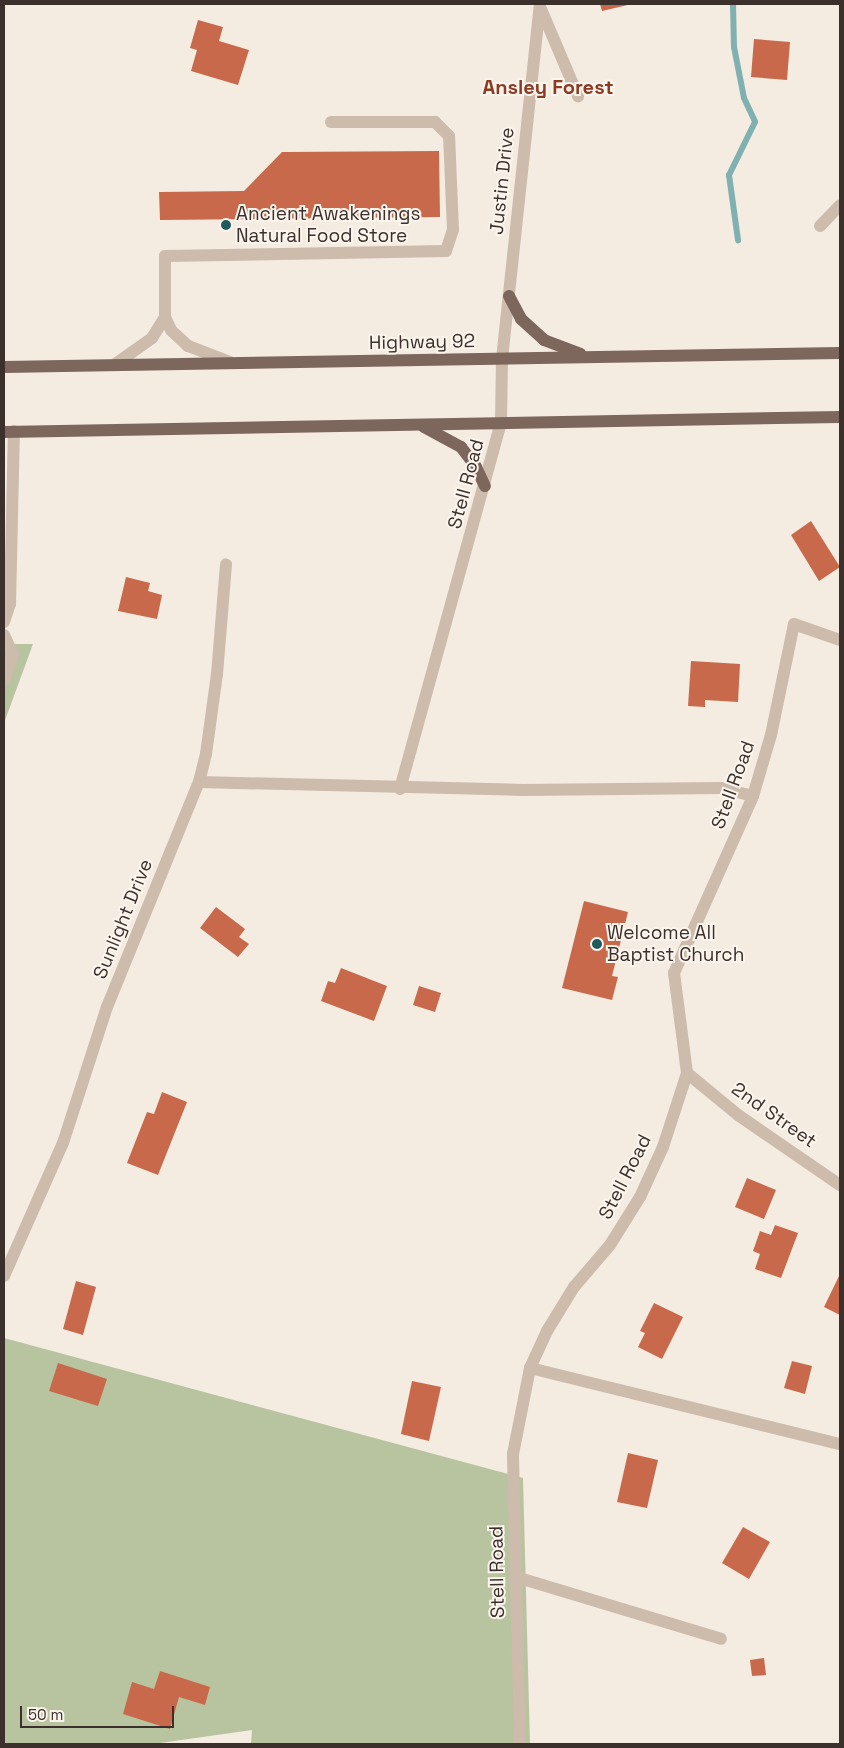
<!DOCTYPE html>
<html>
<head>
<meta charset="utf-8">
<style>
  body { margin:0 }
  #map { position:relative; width:844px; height:1748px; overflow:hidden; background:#f4ebe1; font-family:"Space Grotesk",sans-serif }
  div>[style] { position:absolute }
  .green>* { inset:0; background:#b8c4a0 }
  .stream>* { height:6px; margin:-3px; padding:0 3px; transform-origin:3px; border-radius:3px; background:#7fb0b2 }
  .building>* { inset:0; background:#c8694b }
  .minor>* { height:12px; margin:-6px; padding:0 6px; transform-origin:6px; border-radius:6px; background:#cdbbac }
  .major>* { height:12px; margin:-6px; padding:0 6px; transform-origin:6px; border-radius:6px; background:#7d675c }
  .dots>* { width:14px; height:14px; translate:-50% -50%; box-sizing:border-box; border:2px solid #fbf5ee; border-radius:50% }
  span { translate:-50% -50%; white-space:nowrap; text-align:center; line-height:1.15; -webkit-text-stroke:4px #fbf5ee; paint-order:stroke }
  .street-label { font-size:19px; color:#3b302b }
  .poi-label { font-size:19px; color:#3b302b }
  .left { translate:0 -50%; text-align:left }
  .neighbourhood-label { font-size:20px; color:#8c3b22; font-weight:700 }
  .frame { position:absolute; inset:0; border:5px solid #3b302b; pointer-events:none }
  .scale { position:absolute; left:20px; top:1706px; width:154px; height:22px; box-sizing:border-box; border:2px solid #3b302b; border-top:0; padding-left:6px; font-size:15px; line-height:18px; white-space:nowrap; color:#3b302b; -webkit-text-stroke:4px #fbf5ee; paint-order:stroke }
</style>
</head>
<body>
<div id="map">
  <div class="green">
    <i style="clip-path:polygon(4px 644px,33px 644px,4px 723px)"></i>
    <i style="clip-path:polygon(4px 1338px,523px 1478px,530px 1744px,251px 1744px,252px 1730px,153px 1744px,4px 1744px)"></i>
  </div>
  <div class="stream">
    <i style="left:733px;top:4px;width:43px;rotate:88.7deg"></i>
    <i style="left:734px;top:47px;width:52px;rotate:78.9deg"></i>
    <i style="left:744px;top:98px;width:26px;rotate:65deg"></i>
    <i style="left:755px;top:122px;width:59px;rotate:116.1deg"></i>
    <i style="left:729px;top:175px;width:66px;rotate:82.1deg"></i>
  </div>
  <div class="building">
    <i style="clip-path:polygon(600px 4px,632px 4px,602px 11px)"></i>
    <i style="clip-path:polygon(198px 20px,223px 27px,219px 41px,249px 50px,238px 85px,191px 71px,197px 50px,190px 48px)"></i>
    <i style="clip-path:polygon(754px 39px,790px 42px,787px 80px,751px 77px)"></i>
    <i style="clip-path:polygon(439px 151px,440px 217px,160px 220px,159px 192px,244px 191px,282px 152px)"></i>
    <i style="clip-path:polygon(811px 521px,840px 567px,819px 581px,791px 535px)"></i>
    <i style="clip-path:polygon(126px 577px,150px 583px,148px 591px,162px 595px,157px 619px,118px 611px)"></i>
    <i style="clip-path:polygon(691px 661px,740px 664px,738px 702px,705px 700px,705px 707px,688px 706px)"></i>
    <i style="clip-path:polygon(584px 901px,628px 912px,612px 976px,618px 977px,612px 1000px,562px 988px)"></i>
    <i style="clip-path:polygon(216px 907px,245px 929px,239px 937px,249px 944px,238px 957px,200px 928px)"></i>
    <i style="clip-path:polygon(341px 968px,387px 986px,374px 1021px,321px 1001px,328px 981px,335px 983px)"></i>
    <i style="clip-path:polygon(419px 986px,441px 993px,435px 1012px,413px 1005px)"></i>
    <i style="clip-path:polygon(162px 1092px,187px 1102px,158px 1175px,127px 1163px,147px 1112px,154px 1114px)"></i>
    <i style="clip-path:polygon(747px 1178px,776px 1190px,764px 1219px,735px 1207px)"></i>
    <i style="clip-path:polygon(775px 1225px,798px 1233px,781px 1278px,755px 1269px,760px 1254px,753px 1251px,760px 1231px,771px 1235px)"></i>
    <i style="clip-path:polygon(840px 1274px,840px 1315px,824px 1307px)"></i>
    <i style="clip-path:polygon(76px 1281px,96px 1287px,83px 1335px,63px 1329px)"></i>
    <i style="clip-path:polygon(654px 1303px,683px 1317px,662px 1359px,638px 1347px,645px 1333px,640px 1331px)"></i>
    <i style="clip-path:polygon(792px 1361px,812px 1366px,805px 1394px,784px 1388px)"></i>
    <i style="clip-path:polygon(58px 1363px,107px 1379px,98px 1406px,49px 1391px)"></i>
    <i style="clip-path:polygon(412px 1381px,441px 1387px,429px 1441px,401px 1434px)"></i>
    <i style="clip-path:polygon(628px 1453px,658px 1460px,647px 1508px,617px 1502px)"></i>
    <i style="clip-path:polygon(743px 1527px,770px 1542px,749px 1579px,722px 1563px)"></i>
    <i style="clip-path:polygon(764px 1658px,766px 1675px,752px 1676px,750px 1660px)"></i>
    <i style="clip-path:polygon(160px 1671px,210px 1687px,205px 1705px,179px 1697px,170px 1729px,123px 1714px,132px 1682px,154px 1689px)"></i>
  </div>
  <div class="minor">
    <i style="left:541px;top:9px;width:95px;rotate:67deg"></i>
    <i style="left:820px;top:226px;width:29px;rotate:-46deg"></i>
    <i style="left:230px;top:362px;width:45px;rotate:-159.1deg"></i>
    <i style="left:188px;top:346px;width:23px;rotate:-137deg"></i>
    <i style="left:171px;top:330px;width:14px;rotate:-115deg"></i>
    <i style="left:165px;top:317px;width:61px;rotate:-90deg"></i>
    <i style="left:165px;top:256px;width:281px;rotate:-1deg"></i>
    <i style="left:446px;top:251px;width:22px;rotate:-72deg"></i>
    <i style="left:453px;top:230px;width:94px;rotate:-92.4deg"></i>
    <i style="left:449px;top:136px;width:20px;rotate:-135deg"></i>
    <i style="left:435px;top:122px;width:104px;rotate:180deg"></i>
    <i style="left:114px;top:365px;width:47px;rotate:-35.4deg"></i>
    <i style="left:152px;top:338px;width:25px;rotate:-58deg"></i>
    <i style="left:4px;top:622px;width:19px;rotate:-72deg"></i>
    <i style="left:10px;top:604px;width:173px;rotate:-88.7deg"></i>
    <i style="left:4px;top:635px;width:21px;rotate:65deg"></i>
    <i style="left:13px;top:654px;width:28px;rotate:109deg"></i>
    <i style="left:199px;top:782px;width:323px;rotate:1.4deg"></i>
    <i style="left:522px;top:790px;width:199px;rotate:-0.6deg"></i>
    <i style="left:721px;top:788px;width:33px;rotate:14deg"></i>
    <i style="left:400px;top:789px;width:380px;rotate:-74.6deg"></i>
    <i style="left:501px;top:423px;width:64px;rotate:-89.1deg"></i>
    <i style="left:502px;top:359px;width:355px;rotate:-83.9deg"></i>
    <i style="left:687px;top:1073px;width:66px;rotate:39.5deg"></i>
    <i style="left:738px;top:1115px;width:124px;rotate:34.5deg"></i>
    <i style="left:4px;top:1276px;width:145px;rotate:-66.1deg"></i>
    <i style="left:63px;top:1143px;width:143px;rotate:-72.1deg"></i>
    <i style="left:107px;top:1007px;width:243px;rotate:-67.8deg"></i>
    <i style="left:199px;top:782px;width:29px;rotate:-76deg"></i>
    <i style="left:206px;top:754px;width:81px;rotate:-82.2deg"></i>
    <i style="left:217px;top:674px;width:110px;rotate:-85.3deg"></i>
    <i style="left:530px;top:1368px;width:319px;rotate:13.8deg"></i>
    <i style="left:516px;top:1577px;width:214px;rotate:16.8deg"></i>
    <i style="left:520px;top:1744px;width:290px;rotate:-91.4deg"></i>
    <i style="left:513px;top:1454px;width:88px;rotate:-78.8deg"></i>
    <i style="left:530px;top:1368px;width:41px;rotate:-65.3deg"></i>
    <i style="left:547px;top:1331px;width:52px;rotate:-58.5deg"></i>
    <i style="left:574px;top:1287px;width:55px;rotate:-49.4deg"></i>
    <i style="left:610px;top:1245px;width:57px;rotate:-58deg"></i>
    <i style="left:640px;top:1197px;width:55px;rotate:-65.3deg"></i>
    <i style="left:663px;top:1147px;width:78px;rotate:-72deg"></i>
    <i style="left:687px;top:1073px;width:101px;rotate:-97.4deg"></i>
    <i style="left:674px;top:973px;width:194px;rotate:-65.9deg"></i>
    <i style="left:753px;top:796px;width:64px;rotate:-73.6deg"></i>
    <i style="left:771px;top:735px;width:113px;rotate:-78.3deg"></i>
    <i style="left:794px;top:624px;width:49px;rotate:19.2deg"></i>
  </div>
  <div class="major">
    <i style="left:509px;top:296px;width:26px;rotate:62deg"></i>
    <i style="left:521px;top:319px;width:31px;rotate:42deg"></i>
    <i style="left:544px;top:340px;width:39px;rotate:21deg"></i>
    <i style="left:4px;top:367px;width:836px;rotate:-0.96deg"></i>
    <i style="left:424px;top:427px;width:42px;rotate:28.4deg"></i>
    <i style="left:461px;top:447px;width:25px;rotate:53deg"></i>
    <i style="left:476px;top:467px;width:21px;rotate:65deg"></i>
    <i style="left:4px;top:432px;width:836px;rotate:-1.03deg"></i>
  </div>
  <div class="dots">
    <i style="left:226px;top:225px;background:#1f5a5e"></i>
    <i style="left:597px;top:944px;background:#1f5a5e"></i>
  </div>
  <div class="street-label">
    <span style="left:502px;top:181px;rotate:-84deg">Justin Drive</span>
    <span style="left:422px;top:342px;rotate:-1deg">Highway 92</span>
    <span style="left:466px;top:484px;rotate:-75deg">Stell Road</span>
    <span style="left:733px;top:785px;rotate:-70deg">Stell Road</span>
    <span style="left:123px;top:919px;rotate:-68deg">Sunlight Drive</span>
    <span style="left:774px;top:1115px;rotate:35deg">2nd Street</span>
    <span style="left:625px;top:1177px;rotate:-63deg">Stell Road</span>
    <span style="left:497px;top:1572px;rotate:-91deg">Stell Road</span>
  </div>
  <div class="poi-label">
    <span class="left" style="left:236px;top:225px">Ancient Awakenings<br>Natural Food Store</span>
    <span class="left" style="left:607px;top:944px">Welcome All<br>Baptist Church</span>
  </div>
  <div class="neighbourhood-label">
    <span style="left:548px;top:87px">Ansley Forest</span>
  </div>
  <div class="frame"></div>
  <div class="scale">50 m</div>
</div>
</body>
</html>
